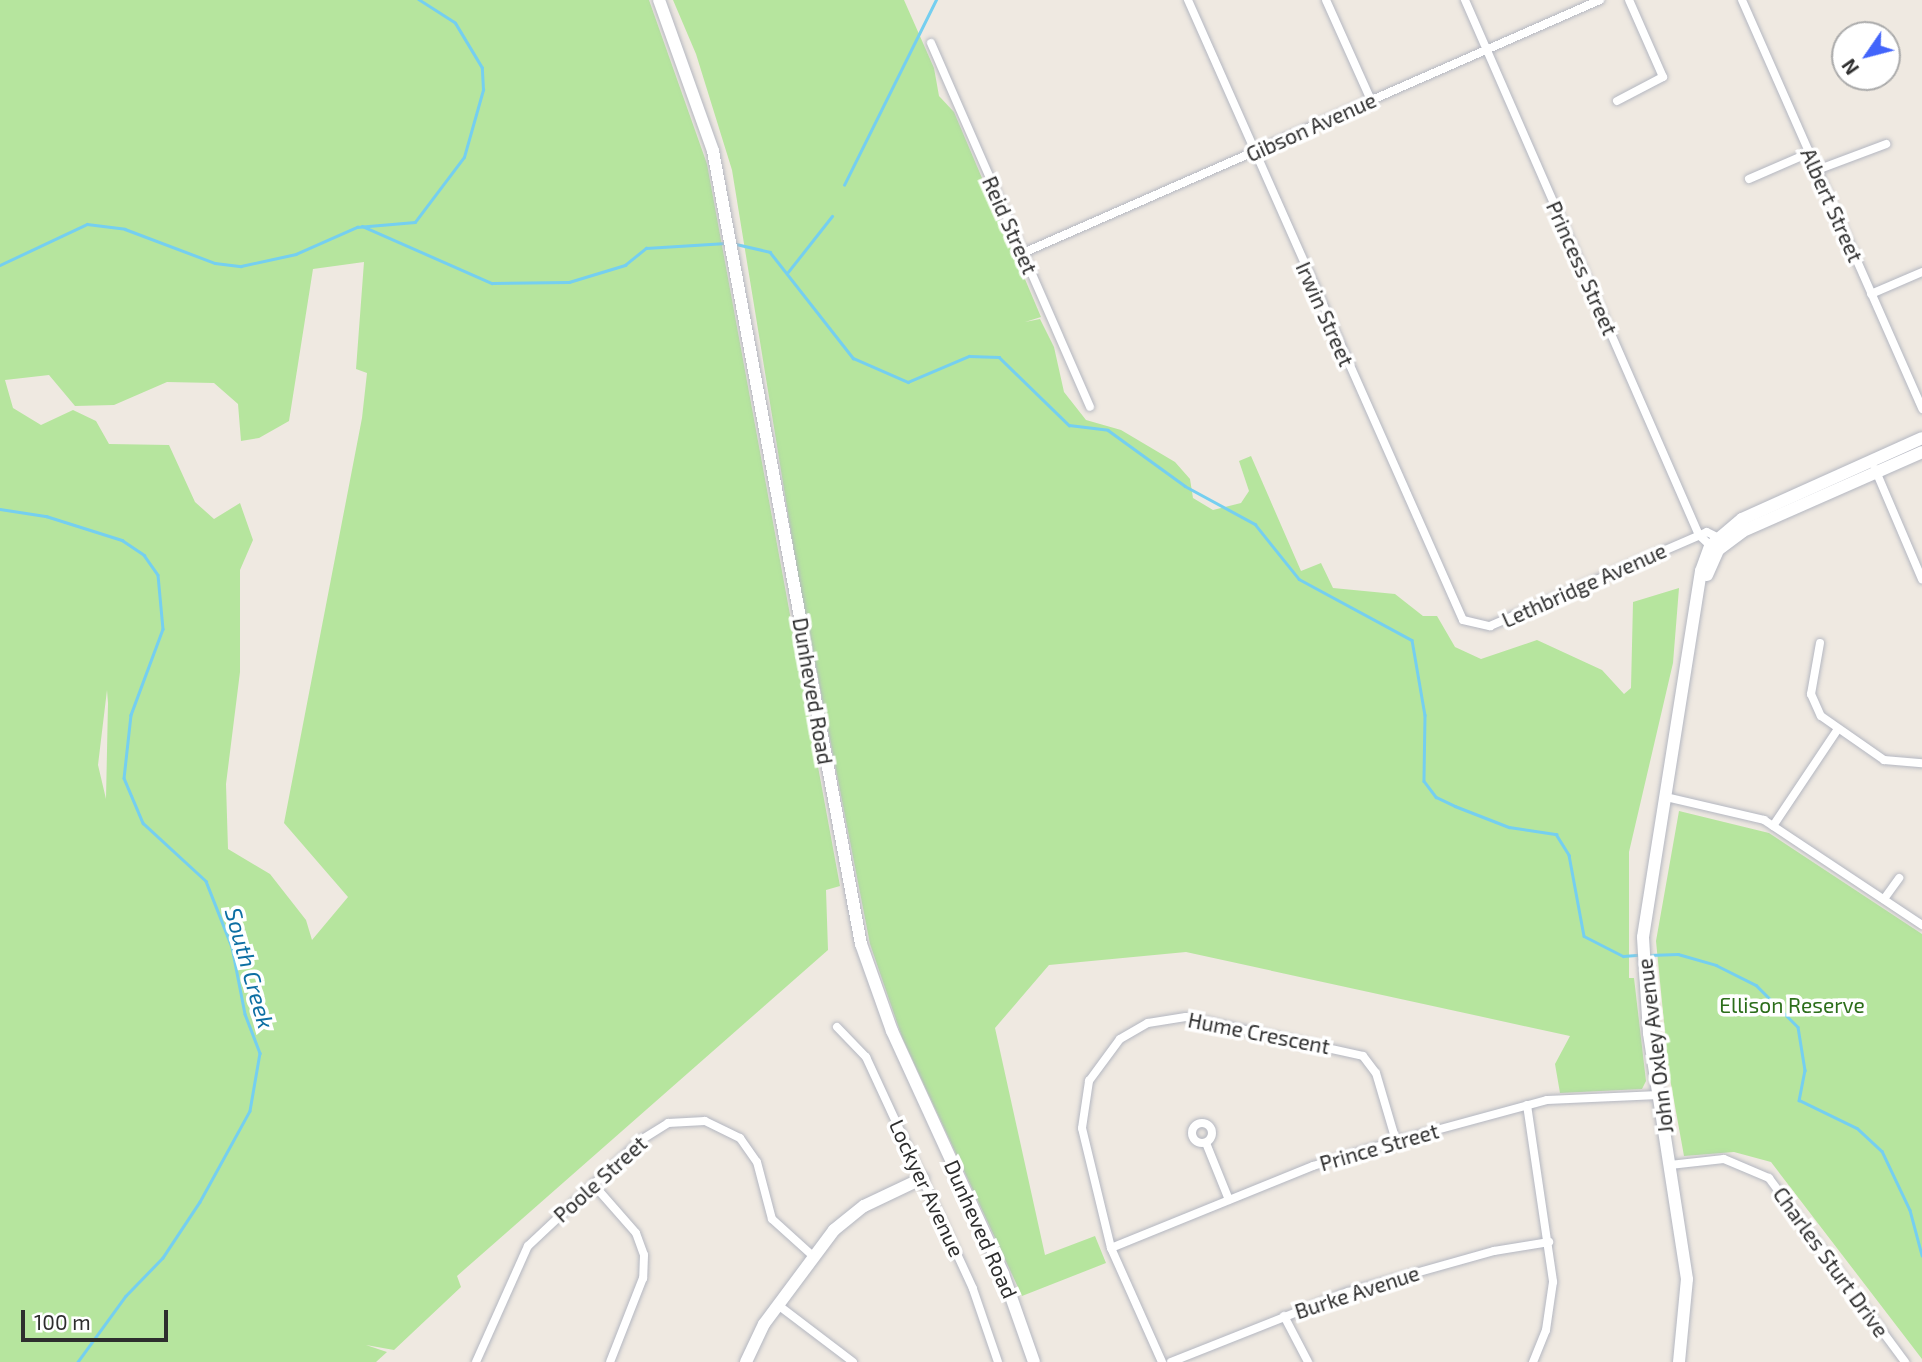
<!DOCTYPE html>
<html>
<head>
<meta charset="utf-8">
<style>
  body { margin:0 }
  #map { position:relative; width:1922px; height:1362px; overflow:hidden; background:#efe9e1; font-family:"Exo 2",sans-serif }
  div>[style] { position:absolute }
  .green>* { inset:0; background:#b6e59e }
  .stream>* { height:2.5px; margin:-1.25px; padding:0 1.25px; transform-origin:1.25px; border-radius:1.25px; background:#75cff0 }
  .roads { filter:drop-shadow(0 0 2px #b4b7c1) drop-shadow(0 0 2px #b4b7c1) }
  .street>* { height:8px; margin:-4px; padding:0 4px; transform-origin:4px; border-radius:4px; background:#fff }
  .street>.ring { margin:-4px; padding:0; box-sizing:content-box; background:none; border:8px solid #fff; border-radius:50% }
  .secondary>* { height:12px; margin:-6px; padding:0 6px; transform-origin:6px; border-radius:6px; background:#fff }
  span { translate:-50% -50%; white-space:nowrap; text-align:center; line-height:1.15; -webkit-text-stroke:7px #fff; paint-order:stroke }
  .street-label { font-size:21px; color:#2e2e2e }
  .park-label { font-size:21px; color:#2c6e1b }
  .water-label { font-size:23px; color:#0d6fa3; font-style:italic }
  .north { position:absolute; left:1831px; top:21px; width:70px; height:70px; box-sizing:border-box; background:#fff; border:2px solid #ababab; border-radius:50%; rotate:235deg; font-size:19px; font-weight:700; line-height:28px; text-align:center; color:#2e2e2e }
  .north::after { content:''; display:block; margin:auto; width:24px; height:32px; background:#4264fb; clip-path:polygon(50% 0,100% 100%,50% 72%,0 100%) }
  .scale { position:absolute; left:21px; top:1310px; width:147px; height:32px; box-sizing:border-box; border:4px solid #2e2e2e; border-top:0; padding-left:9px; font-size:21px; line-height:24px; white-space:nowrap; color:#2e2e2e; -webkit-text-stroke:5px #fff; paint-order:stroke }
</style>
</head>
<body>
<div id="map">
  <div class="green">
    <i style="clip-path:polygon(evenodd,0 0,649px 0,707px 164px,840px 886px,826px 890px,828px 950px,457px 1276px,461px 1287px,394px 1350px,366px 1345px,387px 1352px,376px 1362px,0 1362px,0 0,364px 262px,356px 369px,367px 373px,362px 418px,284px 823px,348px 897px,312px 940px,306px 920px,270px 874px,228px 849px,226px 784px,240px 672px,240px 570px,253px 540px,240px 503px,214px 519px,195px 502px,169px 445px,109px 444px,96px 421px,73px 410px,41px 425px,13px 408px,5px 380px,49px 375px,75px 406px,114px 405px,167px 382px,214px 383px,238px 404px,241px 441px,259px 438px,289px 421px,313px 269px,364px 262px,0 0,107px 690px,108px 703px,106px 799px,98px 765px,107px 690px)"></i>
    <i style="clip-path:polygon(673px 0,904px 0,934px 68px,939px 96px,954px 112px,1041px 317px,1025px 322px,1040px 319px,1054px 347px,1064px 392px,1086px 420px,1121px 430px,1175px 462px,1190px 479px,1193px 498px,1213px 510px,1241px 503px,1249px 491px,1239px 461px,1251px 456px,1301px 571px,1321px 563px,1333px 588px,1395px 594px,1423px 616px,1437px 616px,1455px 647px,1481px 659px,1537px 640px,1602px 670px,1624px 694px,1631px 688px,1633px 602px,1679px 588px,1673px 663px,1629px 852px,1629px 978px,1634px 978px,1646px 1081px,1642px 1089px,1560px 1093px,1555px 1064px,1570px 1036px,1186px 952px,1049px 965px,995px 1028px,1045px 1255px,1095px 1236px,1106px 1263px,1022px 1296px,902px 1037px,870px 944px,798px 575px,732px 170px,696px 54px)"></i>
    <i style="clip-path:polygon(1679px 811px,1769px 833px,1922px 934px,1922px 1359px,1771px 1162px,1734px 1152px,1684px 1156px,1669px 1073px,1656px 941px)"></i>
  </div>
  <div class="stream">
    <i style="left:844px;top:185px;width:207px;rotate:-63.6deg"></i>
    <i style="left:362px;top:226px;width:142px;rotate:23.7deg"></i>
    <i style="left:492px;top:283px;width:77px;rotate:-0.7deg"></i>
    <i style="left:569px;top:282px;width:59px;rotate:-16.9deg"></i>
    <i style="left:625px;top:265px;width:27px;rotate:-39deg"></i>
    <i style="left:646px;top:248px;width:80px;rotate:-3.6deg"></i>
    <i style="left:736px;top:244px;width:35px;rotate:13deg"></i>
    <i style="left:770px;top:252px;width:135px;rotate:51.9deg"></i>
    <i style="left:853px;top:358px;width:60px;rotate:23.6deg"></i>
    <i style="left:908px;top:382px;width:66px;rotate:-23.1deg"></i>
    <i style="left:969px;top:356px;width:30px;rotate:2deg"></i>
    <i style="left:999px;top:357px;width:98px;rotate:44.2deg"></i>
    <i style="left:1069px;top:425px;width:39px;rotate:7deg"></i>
    <i style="left:1108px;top:430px;width:95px;rotate:36deg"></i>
    <i style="left:1185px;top:486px;width:80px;rotate:28.5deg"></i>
    <i style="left:1255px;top:524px;width:70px;rotate:51.3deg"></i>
    <i style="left:1299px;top:579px;width:128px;rotate:28.4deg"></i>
    <i style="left:1412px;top:640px;width:76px;rotate:80.2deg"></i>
    <i style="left:1425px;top:715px;width:66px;rotate:90.9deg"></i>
    <i style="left:1424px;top:781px;width:20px;rotate:53deg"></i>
    <i style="left:1436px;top:797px;width:21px;rotate:25deg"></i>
    <i style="left:1455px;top:806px;width:58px;rotate:21.3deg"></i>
    <i style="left:1509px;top:827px;width:48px;rotate:8.5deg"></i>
    <i style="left:1556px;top:834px;width:25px;rotate:58deg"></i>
    <i style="left:1569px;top:855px;width:82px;rotate:79.5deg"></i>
    <i style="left:1584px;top:936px;width:44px;rotate:27.1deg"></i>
    <i style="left:1623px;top:956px;width:16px;rotate:-4deg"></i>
    <i style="left:0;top:265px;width:96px;rotate:-25.2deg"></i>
    <i style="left:87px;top:224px;width:38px;rotate:7deg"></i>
    <i style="left:125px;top:229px;width:96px;rotate:20.7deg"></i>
    <i style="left:215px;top:263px;width:26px;rotate:7deg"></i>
    <i style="left:241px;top:266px;width:56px;rotate:-12.3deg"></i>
    <i style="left:296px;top:254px;width:67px;rotate:-23.9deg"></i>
    <i style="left:357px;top:227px;width:58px;rotate:-4.9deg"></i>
    <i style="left:415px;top:222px;width:81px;rotate:-53deg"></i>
    <i style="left:464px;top:157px;width:70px;rotate:-74.2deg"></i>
    <i style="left:483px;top:90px;width:22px;rotate:-93deg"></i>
    <i style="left:482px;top:68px;width:52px;rotate:-121deg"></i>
    <i style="left:455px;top:23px;width:43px;rotate:-147.4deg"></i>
    <i style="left:788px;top:272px;width:71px;rotate:-51.8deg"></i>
    <i style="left:0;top:509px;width:47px;rotate:8.7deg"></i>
    <i style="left:46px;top:516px;width:80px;rotate:17.5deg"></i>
    <i style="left:122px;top:540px;width:27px;rotate:34deg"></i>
    <i style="left:144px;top:555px;width:24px;rotate:55deg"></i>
    <i style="left:158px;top:575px;width:54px;rotate:84.7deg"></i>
    <i style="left:163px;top:629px;width:92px;rotate:110.4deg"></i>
    <i style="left:131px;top:715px;width:63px;rotate:96.3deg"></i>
    <i style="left:124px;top:778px;width:49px;rotate:67.1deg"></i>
    <i style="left:143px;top:823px;width:86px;rotate:42.6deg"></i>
    <i style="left:206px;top:881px;width:71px;rotate:68.5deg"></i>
    <i style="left:232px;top:947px;width:68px;rotate:79deg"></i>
    <i style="left:245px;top:1014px;width:42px;rotate:69deg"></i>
    <i style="left:260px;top:1053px;width:59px;rotate:99.8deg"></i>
    <i style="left:250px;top:1111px;width:104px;rotate:118.8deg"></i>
    <i style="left:200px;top:1202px;width:67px;rotate:123.5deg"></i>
    <i style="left:163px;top:1258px;width:53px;rotate:134.2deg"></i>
    <i style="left:126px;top:1296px;width:82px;rotate:126deg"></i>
    <i style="left:1649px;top:955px;width:29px;rotate:-2deg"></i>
    <i style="left:1678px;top:954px;width:40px;rotate:16deg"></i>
    <i style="left:1716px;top:965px;width:45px;rotate:26.6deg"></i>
    <i style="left:1756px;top:985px;width:59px;rotate:45deg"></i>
    <i style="left:1798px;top:1027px;width:44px;rotate:80.8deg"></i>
    <i style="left:1805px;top:1070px;width:31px;rotate:101deg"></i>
    <i style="left:1799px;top:1100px;width:64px;rotate:25.8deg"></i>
    <i style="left:1857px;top:1128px;width:34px;rotate:43deg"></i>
    <i style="left:1882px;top:1151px;width:65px;rotate:64.6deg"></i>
    <i style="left:1910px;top:1210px;width:47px;rotate:75.1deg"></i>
  </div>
  <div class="roads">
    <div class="street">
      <i style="left:1188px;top:0;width:678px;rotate:66.08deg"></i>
      <i style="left:1463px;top:620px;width:28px;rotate:13deg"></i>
      <i style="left:1490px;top:626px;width:236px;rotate:-23.4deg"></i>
      <i style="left:1707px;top:532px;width:18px;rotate:27deg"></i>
      <i style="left:1326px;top:0;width:110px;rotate:65.8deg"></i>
      <i style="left:1465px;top:0;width:584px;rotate:66.38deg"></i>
      <i style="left:1699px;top:535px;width:18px;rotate:43deg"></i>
      <i style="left:1742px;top:0;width:447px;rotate:66.2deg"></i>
      <i style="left:931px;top:43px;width:397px;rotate:66.4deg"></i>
      <i style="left:1617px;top:101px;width:52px;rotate:-27.6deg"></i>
      <i style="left:1663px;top:77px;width:84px;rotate:-113.8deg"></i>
      <i style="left:1817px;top:170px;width:74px;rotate:-20.6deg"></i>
      <i style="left:1749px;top:179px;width:65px;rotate:-23.4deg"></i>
      <i style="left:1023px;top:253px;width:630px;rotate:-23.68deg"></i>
      <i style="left:1871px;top:294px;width:56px;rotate:-23.3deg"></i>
      <i style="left:1875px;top:469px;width:120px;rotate:66.9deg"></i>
      <i style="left:1820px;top:643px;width:52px;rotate:100deg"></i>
      <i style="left:1811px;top:694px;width:24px;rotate:66deg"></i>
      <i style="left:1821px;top:716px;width:77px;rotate:34.9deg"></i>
      <i style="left:1884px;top:760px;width:38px;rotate:5deg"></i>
      <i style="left:1666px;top:797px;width:101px;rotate:13.2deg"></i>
      <i style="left:1764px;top:820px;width:190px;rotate:33.6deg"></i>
      <i style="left:1773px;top:826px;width:117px;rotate:-56.2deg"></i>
      <i style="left:1884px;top:899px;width:26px;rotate:-54deg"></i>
      <i style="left:837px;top:1027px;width:42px;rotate:46deg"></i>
      <i style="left:866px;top:1057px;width:255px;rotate:65.2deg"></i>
      <i style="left:973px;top:1289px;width:77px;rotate:71.1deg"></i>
      <i style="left:1527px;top:1105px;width:179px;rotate:81.6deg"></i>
      <i style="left:1553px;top:1282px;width:49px;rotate:98.3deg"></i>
      <i style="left:1546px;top:1330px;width:35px;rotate:112deg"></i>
      <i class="ring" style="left:1192px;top:1123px;width:12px;height:12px"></i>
      <i style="left:1206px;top:1143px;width:61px;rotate:68deg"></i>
      <i style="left:1670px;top:1165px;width:54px;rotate:-6.3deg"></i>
      <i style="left:1724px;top:1159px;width:49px;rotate:22.9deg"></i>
      <i style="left:1769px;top:1178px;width:229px;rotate:53.5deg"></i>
      <i style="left:593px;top:1184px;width:65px;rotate:48.7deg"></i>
      <i style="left:636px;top:1233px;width:23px;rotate:70deg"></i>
      <i style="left:644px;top:1255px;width:23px;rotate:92deg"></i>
      <i style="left:643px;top:1278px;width:90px;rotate:111.4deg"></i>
      <i style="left:1111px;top:1248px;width:218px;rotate:-22.1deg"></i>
      <i style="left:1313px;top:1166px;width:87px;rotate:-16.8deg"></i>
      <i style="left:1396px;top:1141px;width:156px;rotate:-15.2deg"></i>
      <i style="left:1547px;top:1100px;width:112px;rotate:-2.6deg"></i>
      <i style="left:778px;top:1305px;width:94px;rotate:37.2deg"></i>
      <i style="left:1284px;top:1316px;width:52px;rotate:62.4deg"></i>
      <i style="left:476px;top:1362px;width:127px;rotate:-65.9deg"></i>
      <i style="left:528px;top:1246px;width:155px;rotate:-43.2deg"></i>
      <i style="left:641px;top:1140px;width:32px;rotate:-32deg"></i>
      <i style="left:668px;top:1123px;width:37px;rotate:-3deg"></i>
      <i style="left:705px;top:1121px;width:39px;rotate:26deg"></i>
      <i style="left:740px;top:1138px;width:29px;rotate:55deg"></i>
      <i style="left:757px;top:1162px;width:59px;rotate:75.3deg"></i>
      <i style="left:772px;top:1219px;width:55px;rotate:42.1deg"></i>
      <i style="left:1162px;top:1362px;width:125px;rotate:-114.1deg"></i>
      <i style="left:1111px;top:1248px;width:123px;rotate:-103.6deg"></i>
      <i style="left:1082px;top:1128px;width:48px;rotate:-81.5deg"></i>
      <i style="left:1089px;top:1081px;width:52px;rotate:-53.6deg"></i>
      <i style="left:1120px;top:1039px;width:32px;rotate:-30deg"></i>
      <i style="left:1148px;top:1023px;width:38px;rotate:-9deg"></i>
      <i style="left:1186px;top:1017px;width:181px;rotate:12.4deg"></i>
      <i style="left:1363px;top:1056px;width:21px;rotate:53deg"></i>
      <i style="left:1376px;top:1073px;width:71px;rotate:73.6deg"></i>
      <i style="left:1171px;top:1362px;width:190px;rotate:-21.6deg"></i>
      <i style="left:1348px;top:1292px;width:152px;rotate:-15.7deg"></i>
      <i style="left:1494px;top:1251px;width:56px;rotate:-9.3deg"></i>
    </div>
    <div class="secondary">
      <i style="left:659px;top:0;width:160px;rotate:70.3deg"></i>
      <i style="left:713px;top:151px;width:807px;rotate:79.43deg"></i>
      <i style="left:861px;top:944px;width:92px;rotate:70.4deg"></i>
      <i style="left:892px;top:1031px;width:267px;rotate:65.4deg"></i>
      <i style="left:1003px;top:1274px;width:93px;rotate:70.6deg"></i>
      <i style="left:1707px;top:575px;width:27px;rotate:-66deg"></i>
      <i style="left:1718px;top:550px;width:31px;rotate:-37deg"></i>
      <i style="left:1743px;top:531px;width:196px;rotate:-23.8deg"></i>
      <i style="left:746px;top:1362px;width:42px;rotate:-64.7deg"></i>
      <i style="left:764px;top:1324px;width:117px;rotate:-53.3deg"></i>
      <i style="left:834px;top:1230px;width:38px;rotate:-39deg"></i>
      <i style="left:864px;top:1206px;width:65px;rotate:-25.4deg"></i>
      <i style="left:1679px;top:1362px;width:83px;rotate:-84.5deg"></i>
      <i style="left:1687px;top:1279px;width:249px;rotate:-98.8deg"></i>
      <i style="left:1649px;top:1033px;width:96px;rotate:-93.6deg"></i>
      <i style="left:1643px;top:937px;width:371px;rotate:-81deg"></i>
      <i style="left:1701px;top:571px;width:27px;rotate:-70deg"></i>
      <i style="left:1710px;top:546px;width:42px;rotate:-40.2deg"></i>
      <i style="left:1742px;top:519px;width:197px;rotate:-24.2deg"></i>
    </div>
  </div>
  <div class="street-label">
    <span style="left:1311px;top:127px;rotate:-24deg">Gibson Avenue</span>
    <span style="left:1832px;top:205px;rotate:66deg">Albert Street</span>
    <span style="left:1010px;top:225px;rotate:66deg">Reid Street</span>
    <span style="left:1582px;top:268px;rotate:66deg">Princess Street</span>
    <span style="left:1325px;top:314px;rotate:66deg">Irwin Street</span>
    <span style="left:1584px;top:585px;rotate:-24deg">Lethbridge Avenue</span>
    <span style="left:813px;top:691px;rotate:80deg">Dunheved Road</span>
    <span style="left:1259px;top:1033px;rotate:11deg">Hume Crescent</span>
    <span style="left:1655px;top:1046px;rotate:-97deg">John Oxley Avenue</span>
    <span style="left:1379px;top:1147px;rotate:-16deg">Prince Street</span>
    <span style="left:600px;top:1179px;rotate:-42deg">Poole Street</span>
    <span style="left:927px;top:1188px;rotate:65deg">Lockyer Avenue</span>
    <span style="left:981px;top:1229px;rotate:66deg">Dunheved Road</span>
    <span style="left:1831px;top:1262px;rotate:54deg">Charles Sturt Drive</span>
    <span style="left:1357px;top:1292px;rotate:-18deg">Burke Avenue</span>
  </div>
  <div class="park-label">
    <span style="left:1792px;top:1005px">Ellison Reserve</span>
  </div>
  <div class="water-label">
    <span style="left:250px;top:968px;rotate:74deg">South Creek</span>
  </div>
  <div class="north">N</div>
  <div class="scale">100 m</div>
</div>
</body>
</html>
